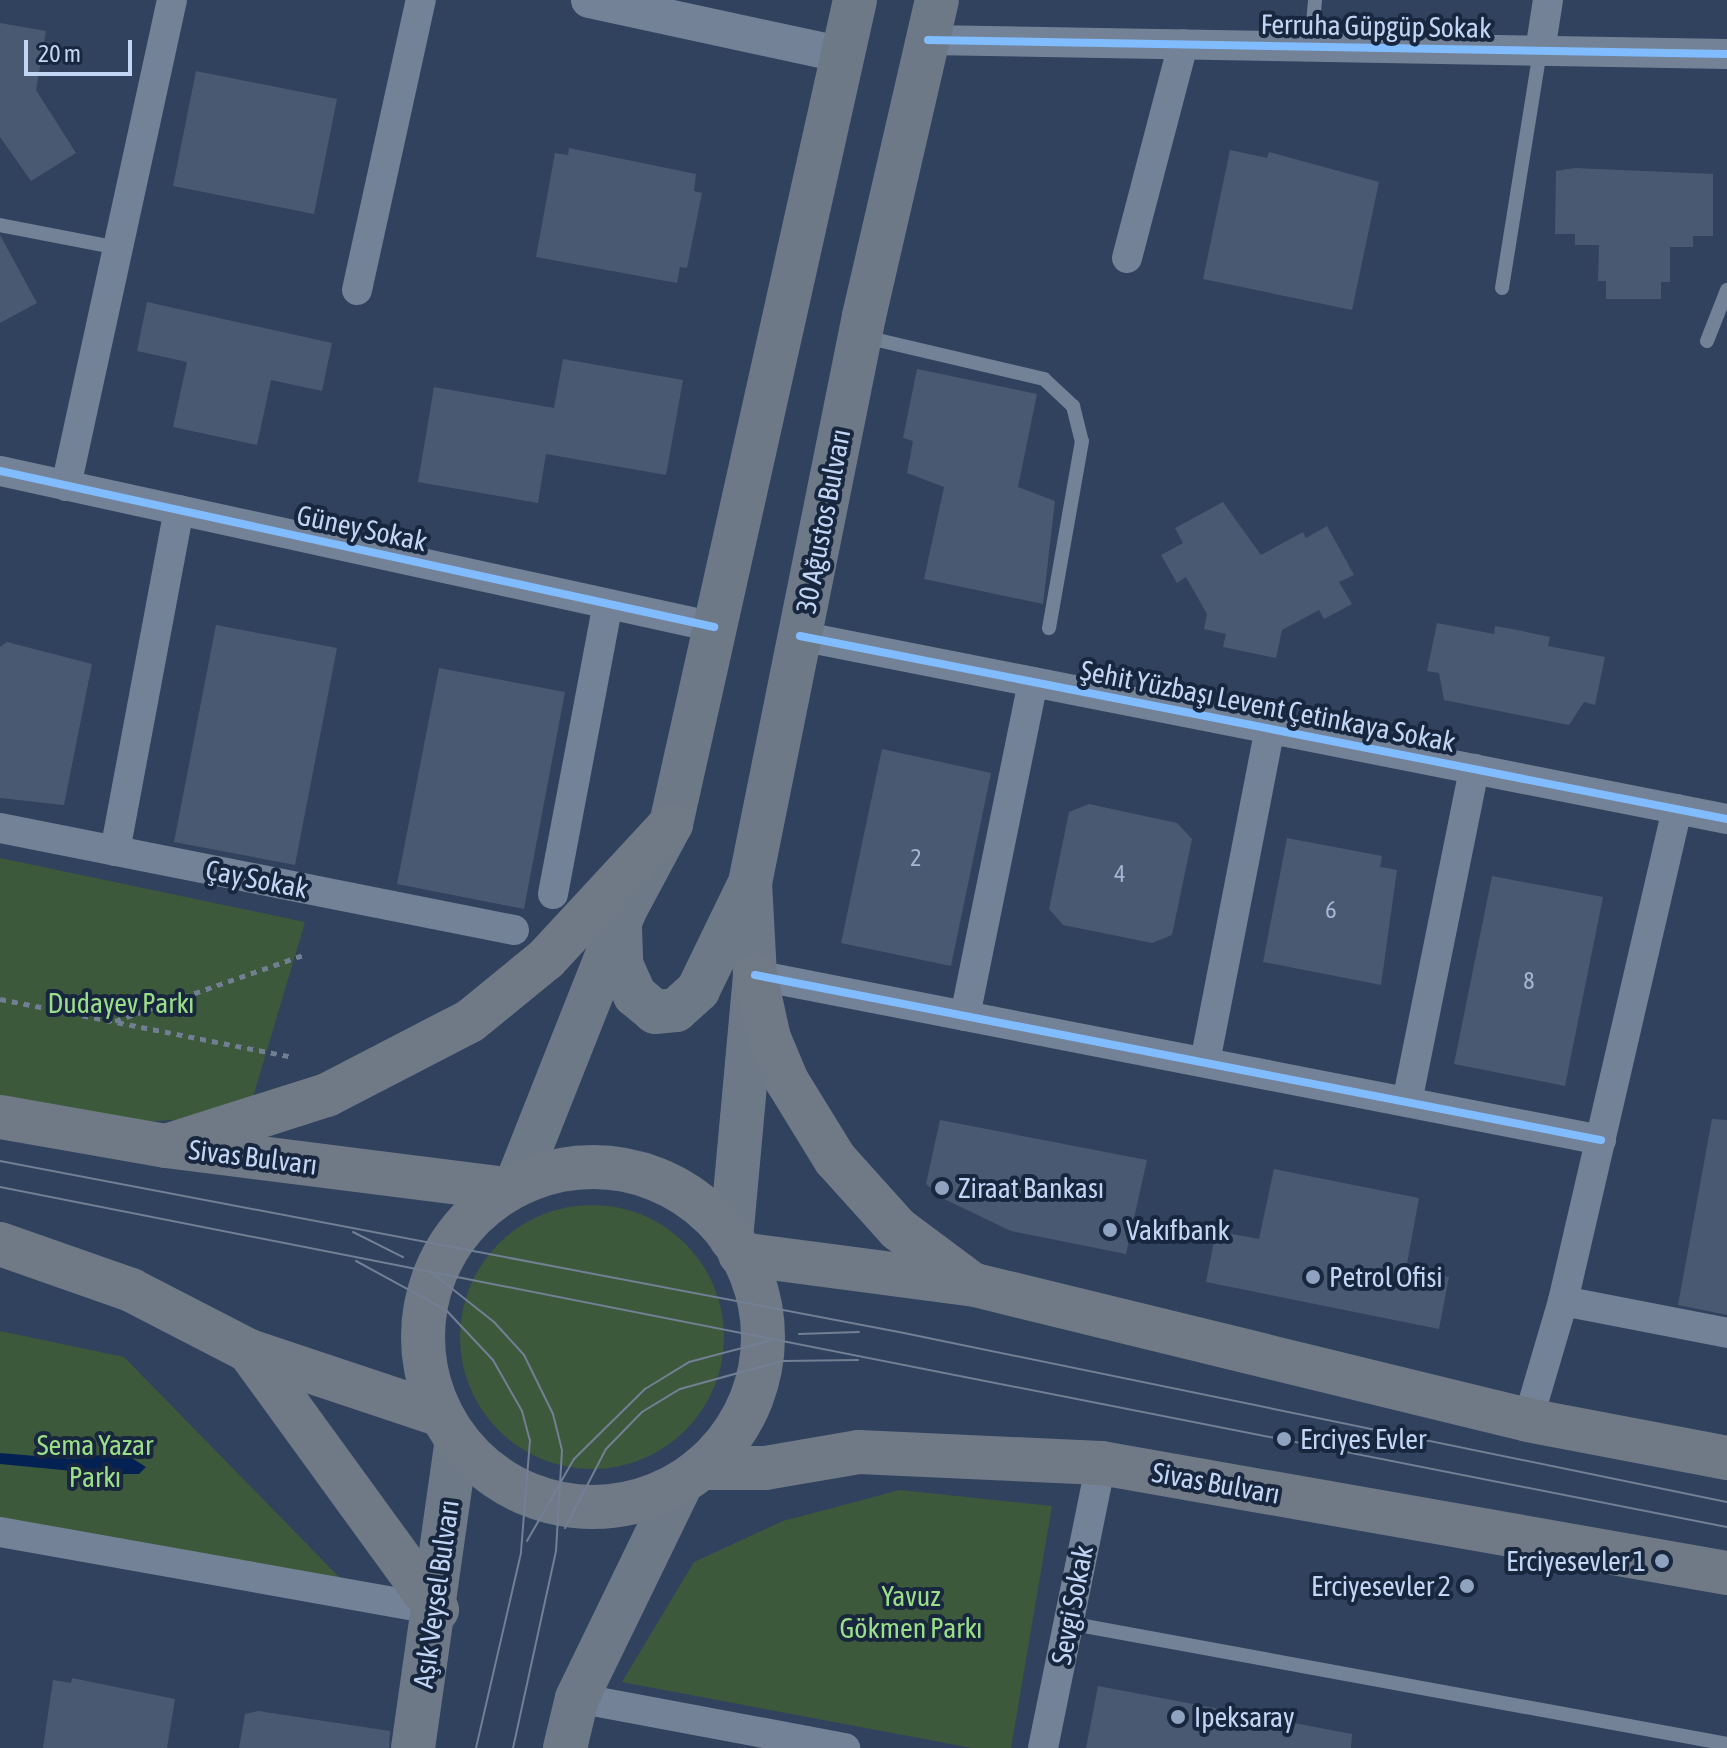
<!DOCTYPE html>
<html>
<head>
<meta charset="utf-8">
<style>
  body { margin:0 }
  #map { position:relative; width:1727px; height:1748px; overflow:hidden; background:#31425e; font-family:"Asap Condensed",sans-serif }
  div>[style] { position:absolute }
  .green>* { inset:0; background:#3c5a3b }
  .round { border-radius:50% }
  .water>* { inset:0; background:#042154 }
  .building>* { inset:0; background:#495971 }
  .path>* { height:5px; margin-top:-2.5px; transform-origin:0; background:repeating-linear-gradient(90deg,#717e93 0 6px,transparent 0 12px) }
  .service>* { height:14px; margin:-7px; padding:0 7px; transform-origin:7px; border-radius:7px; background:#738297 }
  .minor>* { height:30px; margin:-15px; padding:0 15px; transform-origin:15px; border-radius:15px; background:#738297 }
  .tertiary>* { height:36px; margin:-18px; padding:0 18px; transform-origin:18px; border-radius:18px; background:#738297 }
  .primary>* { height:44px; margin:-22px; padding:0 22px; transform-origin:22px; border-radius:22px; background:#6e7988 }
  .trunk>* { height:44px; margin:-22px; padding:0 22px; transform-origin:22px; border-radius:22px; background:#707986 }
  .trunk>.ring { margin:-22px; padding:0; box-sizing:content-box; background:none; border:44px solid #707986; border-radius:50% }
  .tram>* { height:2px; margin:-1px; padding:0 1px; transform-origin:1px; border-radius:1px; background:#727f94 }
  .cycleway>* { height:8px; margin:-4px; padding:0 4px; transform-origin:4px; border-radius:4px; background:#80bcff }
  .dots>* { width:22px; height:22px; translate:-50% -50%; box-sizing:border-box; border:4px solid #18263e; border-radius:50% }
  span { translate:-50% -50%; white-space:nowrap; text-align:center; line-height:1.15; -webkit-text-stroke:8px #18263e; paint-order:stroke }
  .number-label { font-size:24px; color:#a3b6d3 }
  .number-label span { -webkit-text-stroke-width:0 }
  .street-label { font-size:28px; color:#c1d5f4 }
  .park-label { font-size:28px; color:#9bde88 }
  .poi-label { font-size:28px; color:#c1d5f4 }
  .left { translate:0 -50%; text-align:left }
  .right { translate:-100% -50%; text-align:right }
  .scale { position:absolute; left:24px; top:40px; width:108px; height:36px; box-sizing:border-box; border:4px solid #c1d5f4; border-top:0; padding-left:10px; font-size:24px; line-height:28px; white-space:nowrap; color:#c1d5f4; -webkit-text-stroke:6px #18263e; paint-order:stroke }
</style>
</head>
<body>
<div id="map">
  <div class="green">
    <i style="clip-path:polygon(0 858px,305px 922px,248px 1114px,131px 1123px,0 1099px)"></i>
    <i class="round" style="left:460px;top:1205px;width:264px;height:264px"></i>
    <i style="clip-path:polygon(0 1331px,124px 1357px,340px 1578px,0 1540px)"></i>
    <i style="clip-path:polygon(900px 1490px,1052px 1506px,1011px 1748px,972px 1748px,622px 1682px,694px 1562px,783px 1521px)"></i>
  </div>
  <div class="water">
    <i style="clip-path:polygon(122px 1452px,146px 1467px,139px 1474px,104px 1474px,0 1464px,0 1453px,72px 1459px)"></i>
  </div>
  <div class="building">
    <i style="clip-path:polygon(0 23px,46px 31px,36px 90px,76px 153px,31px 181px,0 137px)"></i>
    <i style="clip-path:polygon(196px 71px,337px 99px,314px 214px,173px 186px)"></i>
    <i style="clip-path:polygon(569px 148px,696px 174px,694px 191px,702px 193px,687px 268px,680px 267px,677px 283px,536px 257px,555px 153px,568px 155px)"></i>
    <i style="clip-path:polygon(1230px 150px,1267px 158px,1269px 152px,1379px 182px,1352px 310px,1203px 279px)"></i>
    <i style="clip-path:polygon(1575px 168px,1713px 174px,1713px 236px,1693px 236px,1693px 247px,1670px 247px,1670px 282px,1661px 282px,1661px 299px,1606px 299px,1606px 281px,1598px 281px,1599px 245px,1575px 245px,1575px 234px,1555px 234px,1556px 171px)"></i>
    <i style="clip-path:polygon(0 235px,37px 303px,0 323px)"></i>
    <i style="clip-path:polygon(147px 302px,332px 343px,322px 391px,271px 380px,257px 445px,173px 427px,187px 362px,137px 351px)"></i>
    <i style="clip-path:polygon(563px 359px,683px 380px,666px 475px,546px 454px,538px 503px,418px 482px,434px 387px,554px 408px)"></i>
    <i style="clip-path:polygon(917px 369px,1037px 394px,1018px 487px,1055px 501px,1043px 604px,924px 579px,944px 487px,907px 473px,913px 441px,903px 438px)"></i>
    <i style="clip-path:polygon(1223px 502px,1261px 555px,1303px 532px,1306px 538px,1327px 526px,1354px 575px,1339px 582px,1352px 604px,1324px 619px,1319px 610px,1282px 630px,1276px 658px,1223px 647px,1226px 634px,1204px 629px,1207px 614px,1186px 577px,1177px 583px,1161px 555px,1183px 543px,1175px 528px)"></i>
    <i style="clip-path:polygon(1437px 623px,1494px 634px,1495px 626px,1522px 631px,1550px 637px,1548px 646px,1605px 657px,1595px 705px,1584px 702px,1569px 725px,1444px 700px,1439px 673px,1427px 671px)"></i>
    <i style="clip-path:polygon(216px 625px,337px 648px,295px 865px,174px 842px)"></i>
    <i style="clip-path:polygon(7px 642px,92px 664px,64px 805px,0 798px,0 647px)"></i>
    <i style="clip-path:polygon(439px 668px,565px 692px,524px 909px,397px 884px)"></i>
    <i style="clip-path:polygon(882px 749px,991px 773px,951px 966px,841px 943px)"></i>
    <i style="clip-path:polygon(1089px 804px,1177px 823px,1192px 839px,1172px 935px,1152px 943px,1063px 925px,1049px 909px,1069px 812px)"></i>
    <i style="clip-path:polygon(1287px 838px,1382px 856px,1380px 867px,1397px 870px,1381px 985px,1263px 962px)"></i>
    <i style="clip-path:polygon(1492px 876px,1603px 897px,1565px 1086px,1454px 1064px)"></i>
    <i style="clip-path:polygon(1712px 1119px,1727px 1120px,1727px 1315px,1678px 1305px)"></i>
    <i style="clip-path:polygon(940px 1120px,1147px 1160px,1126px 1254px,1011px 1231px,944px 1199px,926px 1184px)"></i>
    <i style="clip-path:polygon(1274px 1169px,1419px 1198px,1406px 1269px,1449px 1277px,1439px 1329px,1206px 1282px,1216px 1231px,1259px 1239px)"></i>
    <i style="clip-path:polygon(72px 1678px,175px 1699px,167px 1748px,43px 1748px,53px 1680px,71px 1683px)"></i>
    <i style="clip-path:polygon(1098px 1686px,1352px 1734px,1351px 1748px,1086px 1748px)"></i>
    <i style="clip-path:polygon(258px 1711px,390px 1731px,389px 1748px,239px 1748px,245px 1714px)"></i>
  </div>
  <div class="path">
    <i style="left:0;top:999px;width:298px;rotate:11.2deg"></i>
    <i style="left:115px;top:1021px;width:199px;rotate:-19.3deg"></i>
  </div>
  <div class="service">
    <i style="left:1311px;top:47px;width:47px;rotate:-85.1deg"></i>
    <i style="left:0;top:225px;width:120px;rotate:11deg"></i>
    <i style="left:1502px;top:288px;width:240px;rotate:-80.9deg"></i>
    <i style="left:865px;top:337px;width:184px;rotate:13.2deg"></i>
    <i style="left:1044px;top:379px;width:40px;rotate:43deg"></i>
    <i style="left:1073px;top:406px;width:36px;rotate:76deg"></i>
    <i style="left:1082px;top:441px;width:190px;rotate:100deg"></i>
    <i style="left:1707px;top:341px;width:55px;rotate:-68.6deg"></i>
    <i style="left:1068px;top:1623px;width:670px;rotate:10.4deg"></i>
  </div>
  <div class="minor">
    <i style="left:928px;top:40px;width:799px;rotate:1deg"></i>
    <i style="left:1540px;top:51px;width:52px;rotate:-81.1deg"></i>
    <i style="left:1127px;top:258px;width:221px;rotate:-75.3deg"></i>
    <i style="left:357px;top:290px;width:297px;rotate:-77.6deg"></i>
    <i style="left:0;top:471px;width:731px;rotate:12.32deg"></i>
    <i style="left:66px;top:486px;width:497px;rotate:-77.7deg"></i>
    <i style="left:800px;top:636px;width:945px;rotate:11.17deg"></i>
    <i style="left:0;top:828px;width:524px;rotate:11.22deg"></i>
    <i style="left:115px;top:851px;width:347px;rotate:-79.4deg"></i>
    <i style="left:553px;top:894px;width:295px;rotate:-79.3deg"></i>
    <i style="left:755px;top:975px;width:862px;rotate:11.04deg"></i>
    <i style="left:965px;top:1016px;width:341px;rotate:-78.5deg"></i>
    <i style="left:1205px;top:1062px;width:339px;rotate:-79deg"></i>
    <i style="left:1407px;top:1102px;width:340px;rotate:-78.6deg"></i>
    <i style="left:1563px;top:1301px;width:167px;rotate:11deg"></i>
    <i style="left:1528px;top:1420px;width:124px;rotate:-73.6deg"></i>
    <i style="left:1563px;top:1301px;width:505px;rotate:-76.95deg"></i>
    <i style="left:0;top:1532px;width:444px;rotate:10.1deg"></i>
    <i style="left:577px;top:1698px;width:273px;rotate:10.6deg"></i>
    <i style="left:1043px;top:1748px;width:291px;rotate:-78.5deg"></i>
  </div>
  <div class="tertiary">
    <i style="left:589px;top:0;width:260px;rotate:12.2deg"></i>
  </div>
  <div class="primary">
    <i style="left:620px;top:928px;width:36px;rotate:88deg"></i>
    <i style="left:621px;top:964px;width:34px;rotate:66deg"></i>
    <i style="left:635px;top:995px;width:26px;rotate:40deg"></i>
    <i style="left:655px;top:1012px;width:21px;rotate:-5deg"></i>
    <i style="left:676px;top:1010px;width:30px;rotate:-42deg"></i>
    <i style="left:698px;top:990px;width:114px;rotate:-64.1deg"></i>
    <i style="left:516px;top:1185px;width:296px;rotate:-68.4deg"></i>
    <i style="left:625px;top:910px;width:98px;rotate:-61.9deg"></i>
    <i style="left:671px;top:824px;width:844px;rotate:-77.41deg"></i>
    <i style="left:731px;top:1239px;width:265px;rotate:-84.8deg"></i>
    <i style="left:755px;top:975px;width:92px;rotate:-93.1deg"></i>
    <i style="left:750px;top:883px;width:578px;rotate:-78.63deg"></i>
    <i style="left:864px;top:316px;width:324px;rotate:-77deg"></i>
    <i style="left:413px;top:1748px;width:311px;rotate:-81.9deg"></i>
    <i style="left:565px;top:1748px;width:51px;rotate:-76.5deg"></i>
    <i style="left:577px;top:1698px;width:240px;rotate:-64.1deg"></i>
  </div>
  <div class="trunk">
    <i style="left:755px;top:975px;width:65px;rotate:77.5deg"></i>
    <i style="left:769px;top:1038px;width:47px;rotate:67.3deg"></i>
    <i style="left:787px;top:1081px;width:92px;rotate:58.4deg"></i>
    <i style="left:835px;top:1159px;width:94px;rotate:48deg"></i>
    <i style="left:898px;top:1229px;width:89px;rotate:36.7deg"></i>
    <i style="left:0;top:1117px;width:169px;rotate:9.9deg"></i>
    <i style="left:166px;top:1146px;width:343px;rotate:7.2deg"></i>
    <i style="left:166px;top:1146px;width:169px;rotate:-17.6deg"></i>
    <i style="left:327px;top:1095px;width:161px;rotate:-27.4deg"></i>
    <i style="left:470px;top:1021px;width:98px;rotate:-39.2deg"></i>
    <i style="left:546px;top:959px;width:184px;rotate:-47.2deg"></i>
    <i class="ring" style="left:423px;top:1167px;width:296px;height:296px"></i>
    <i style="left:0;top:1244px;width:139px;rotate:19.3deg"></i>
    <i style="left:131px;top:1290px;width:133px;rotate:27.3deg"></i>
    <i style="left:249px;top:1351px;width:202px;rotate:18.4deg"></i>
    <i style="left:740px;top:1254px;width:237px;rotate:7.5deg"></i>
    <i style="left:975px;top:1285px;width:569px;rotate:13.72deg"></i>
    <i style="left:1528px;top:1420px;width:203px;rotate:10.8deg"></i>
    <i style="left:249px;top:1351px;width:320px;rotate:54deg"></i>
    <i style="left:701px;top:1468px;width:64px"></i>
    <i style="left:765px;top:1468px;width:95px;rotate:-9.7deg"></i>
    <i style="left:859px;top:1452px;width:242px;rotate:2.6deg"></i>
    <i style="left:1101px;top:1463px;width:636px;rotate:9.97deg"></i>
  </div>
  <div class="tram">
    <i style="left:0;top:1161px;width:915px;rotate:10.77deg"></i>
    <i style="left:899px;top:1332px;width:845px;rotate:11.6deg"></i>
    <i style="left:0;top:1187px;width:1760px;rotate:11.14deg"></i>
    <i style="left:353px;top:1232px;width:56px;rotate:26.6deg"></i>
    <i style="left:356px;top:1261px;width:102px;rotate:28.6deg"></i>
    <i style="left:446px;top:1310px;width:69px;rotate:46.8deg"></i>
    <i style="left:493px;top:1360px;width:59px;rotate:60.4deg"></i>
    <i style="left:522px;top:1411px;width:30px;rotate:75deg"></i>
    <i style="left:530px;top:1440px;width:113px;rotate:94.6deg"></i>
    <i style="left:521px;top:1553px;width:200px;rotate:103deg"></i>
    <i style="left:431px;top:1272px;width:80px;rotate:38.4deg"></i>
    <i style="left:494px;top:1322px;width:45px;rotate:47.7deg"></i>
    <i style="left:524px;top:1355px;width:66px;rotate:63.8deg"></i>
    <i style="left:553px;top:1414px;width:37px;rotate:76deg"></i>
    <i style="left:562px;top:1450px;width:101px;rotate:93.4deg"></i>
    <i style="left:556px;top:1551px;width:202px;rotate:102.3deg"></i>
    <i style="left:799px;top:1334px;width:60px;rotate:-1.9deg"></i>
    <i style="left:565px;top:1528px;width:89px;rotate:-62.6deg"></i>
    <i style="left:606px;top:1449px;width:52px;rotate:-45.8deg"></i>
    <i style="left:642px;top:1412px;width:44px;rotate:-31.2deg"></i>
    <i style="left:680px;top:1389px;width:106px;rotate:-15.4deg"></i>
    <i style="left:782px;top:1361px;width:76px;rotate:-0.8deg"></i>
    <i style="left:527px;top:1541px;width:95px;rotate:-60.2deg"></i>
    <i style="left:574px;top:1459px;width:100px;rotate:-44.6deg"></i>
    <i style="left:645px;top:1389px;width:52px;rotate:-31.5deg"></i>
    <i style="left:689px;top:1362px;width:86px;rotate:-14.8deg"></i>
  </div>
  <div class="cycleway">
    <i style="left:928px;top:40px;width:799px;rotate:1deg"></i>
    <i style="left:0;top:471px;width:731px;rotate:12.32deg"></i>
    <i style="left:800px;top:636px;width:945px;rotate:11.17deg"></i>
    <i style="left:755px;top:975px;width:862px;rotate:11.04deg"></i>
  </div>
  <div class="dots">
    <i style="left:942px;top:1188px;background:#8fa2c0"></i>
    <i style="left:1110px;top:1230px;background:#8fa2c0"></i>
    <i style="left:1313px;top:1277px;background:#8fa2c0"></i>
    <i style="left:1284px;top:1439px;background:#8fa2c0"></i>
    <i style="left:1662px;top:1561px;background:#8fa2c0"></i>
    <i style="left:1467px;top:1586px;background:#8fa2c0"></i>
    <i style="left:1178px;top:1717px;background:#8fa2c0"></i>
  </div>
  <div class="number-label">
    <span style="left:916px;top:858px">2</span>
    <span style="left:1120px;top:874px">4</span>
    <span style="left:1331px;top:910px">6</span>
    <span style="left:1529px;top:981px">8</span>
  </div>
  <div class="street-label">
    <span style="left:1376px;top:26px;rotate:1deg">Ferruha Güpgüp Sokak</span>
    <span style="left:823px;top:521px;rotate:-79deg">30 Ağustos Bulvarı</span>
    <span style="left:362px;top:528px;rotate:12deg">Güney Sokak</span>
    <span style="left:1268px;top:706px;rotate:11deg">Şehit Yüzbaşı Levent Çetinkaya Sokak</span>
    <span style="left:257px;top:879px;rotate:11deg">Çay Sokak</span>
    <span style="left:253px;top:1157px;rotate:7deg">Sivas Bulvarı</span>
    <span style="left:1216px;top:1483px;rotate:10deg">Sivas Bulvarı</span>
    <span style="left:436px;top:1594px;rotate:-82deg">Aşık Veysel Bulvarı</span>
    <span style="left:1072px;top:1605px;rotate:-79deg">Sevgi Sokak</span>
  </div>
  <div class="park-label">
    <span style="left:121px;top:1003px">Dudayev Parkı</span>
    <span style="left:95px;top:1461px">Sema Yazar<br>Parkı</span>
    <span style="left:911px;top:1612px">Yavuz<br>Gökmen Parkı</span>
  </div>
  <div class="poi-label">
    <span class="left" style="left:958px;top:1188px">Ziraat Bankası</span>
    <span class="left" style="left:1126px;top:1230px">Vakıfbank</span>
    <span class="left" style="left:1329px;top:1277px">Petrol Ofisi</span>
    <span class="left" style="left:1300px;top:1439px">Erciyes Evler</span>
    <span class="right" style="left:1646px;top:1561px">Erciyesevler 1</span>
    <span class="right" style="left:1451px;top:1586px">Erciyesevler 2</span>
    <span class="left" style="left:1194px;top:1717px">Ipeksaray</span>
  </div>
  <div class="scale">20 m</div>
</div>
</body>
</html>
